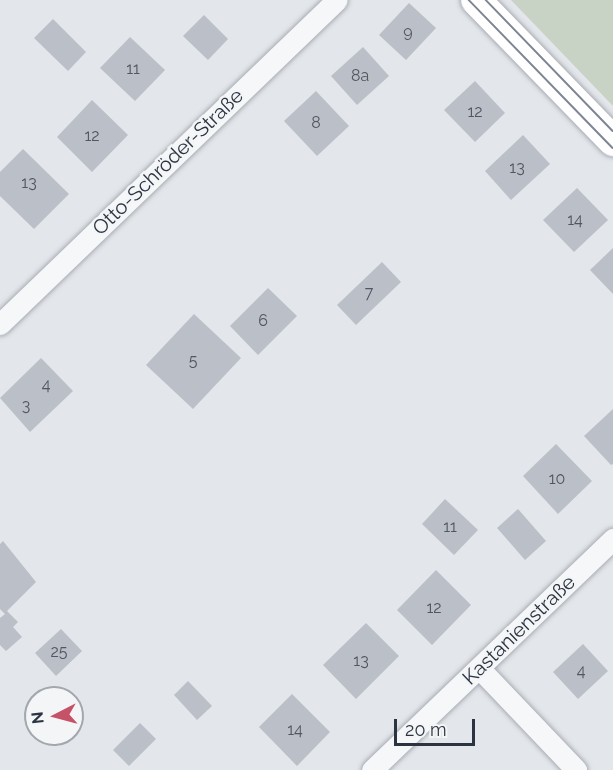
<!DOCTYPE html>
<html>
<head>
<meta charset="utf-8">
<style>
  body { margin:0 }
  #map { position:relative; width:613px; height:770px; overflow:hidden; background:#e3e6ea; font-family:Raleway,sans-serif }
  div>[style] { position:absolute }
  .green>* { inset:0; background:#c9d3c5 }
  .building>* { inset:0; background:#bbbfc7 }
  .roads { filter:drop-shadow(0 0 2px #a8adb4) drop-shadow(0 0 2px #a8adb4) }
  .street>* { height:21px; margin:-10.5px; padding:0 10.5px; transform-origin:10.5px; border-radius:10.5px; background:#f6f7f9 }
  .secondary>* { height:30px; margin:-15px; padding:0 15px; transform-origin:15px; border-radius:15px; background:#fff }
  .tram>* { height:1.5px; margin:-0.75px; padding:0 0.75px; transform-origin:0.75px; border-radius:0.75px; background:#7e8693 }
  span { translate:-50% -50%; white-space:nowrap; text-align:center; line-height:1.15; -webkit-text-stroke:5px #f3f5f7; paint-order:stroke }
  .number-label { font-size:16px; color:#505762 }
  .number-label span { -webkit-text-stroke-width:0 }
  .street-label { font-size:20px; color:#2c3441 }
  .north { position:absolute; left:24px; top:686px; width:60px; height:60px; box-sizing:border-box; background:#f3f5f7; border:2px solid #a3a8ae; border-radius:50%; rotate:264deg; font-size:16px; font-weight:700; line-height:24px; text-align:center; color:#2c3441 }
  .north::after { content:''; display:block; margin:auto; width:21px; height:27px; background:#c55267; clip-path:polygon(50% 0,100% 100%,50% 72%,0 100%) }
  .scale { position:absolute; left:394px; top:719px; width:81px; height:27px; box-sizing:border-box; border:3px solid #2c3441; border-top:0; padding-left:8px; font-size:18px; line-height:21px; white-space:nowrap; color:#2c3441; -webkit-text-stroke:4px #f3f5f7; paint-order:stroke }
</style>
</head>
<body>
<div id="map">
  <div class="green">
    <i style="clip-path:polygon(511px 0,613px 0,613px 106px)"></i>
  </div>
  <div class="building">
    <i style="clip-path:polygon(409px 3px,436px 28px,406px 60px,379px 35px)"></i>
    <i style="clip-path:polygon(204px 15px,228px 39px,208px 60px,183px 36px)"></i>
    <i style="clip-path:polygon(53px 19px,86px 52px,68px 71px,34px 38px)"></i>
    <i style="clip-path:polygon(130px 37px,165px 70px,135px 101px,100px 68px)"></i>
    <i style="clip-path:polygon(363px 47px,389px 76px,357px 105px,331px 76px)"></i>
    <i style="clip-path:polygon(475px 81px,505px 113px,475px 142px,444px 110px)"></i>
    <i style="clip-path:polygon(316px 91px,349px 126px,317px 156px,284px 121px)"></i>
    <i style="clip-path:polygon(92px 100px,128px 135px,92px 172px,57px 137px)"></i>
    <i style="clip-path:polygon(523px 135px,550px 164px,511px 200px,485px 171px)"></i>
    <i style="clip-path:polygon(23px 149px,69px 194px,34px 229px,0 196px,0 172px)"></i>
    <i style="clip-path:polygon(577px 188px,608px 220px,574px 252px,543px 220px)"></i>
    <i style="clip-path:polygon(613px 248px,613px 294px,590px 270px)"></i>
    <i style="clip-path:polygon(382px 262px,401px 282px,356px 325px,337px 305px)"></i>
    <i style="clip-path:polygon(268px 288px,297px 316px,258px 355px,230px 326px)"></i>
    <i style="clip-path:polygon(194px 314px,241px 358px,193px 409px,146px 365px)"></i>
    <i style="clip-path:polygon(41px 358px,73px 391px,30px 432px,0 398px)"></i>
    <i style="clip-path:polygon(613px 409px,613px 464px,611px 465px,584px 436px)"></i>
    <i style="clip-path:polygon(556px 444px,592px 481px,558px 514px,523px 476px)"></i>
    <i style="clip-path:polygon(445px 499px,478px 530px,454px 555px,422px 524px)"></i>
    <i style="clip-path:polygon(518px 509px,546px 541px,525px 560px,497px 528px)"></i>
    <i style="clip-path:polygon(3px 541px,36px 582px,7px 611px,18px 622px,13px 627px,22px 637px,6px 651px,0 645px,0 618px,5px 614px,0 609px,0 544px)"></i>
    <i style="clip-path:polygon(436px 570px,471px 605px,432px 645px,397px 610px)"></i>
    <i style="clip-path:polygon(366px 623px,399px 656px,356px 699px,323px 665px)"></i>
    <i style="clip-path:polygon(61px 629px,82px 651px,56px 676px,35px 653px)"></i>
    <i style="clip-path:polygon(583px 644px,608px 671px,578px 699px,553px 672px)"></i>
    <i style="clip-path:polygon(188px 681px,212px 706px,197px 720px,174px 695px)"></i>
    <i style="clip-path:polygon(292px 694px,330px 732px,297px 766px,259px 727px)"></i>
    <i style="clip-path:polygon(140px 723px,156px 739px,129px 766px,113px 750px)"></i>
  </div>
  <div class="roads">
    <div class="street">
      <i style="left:0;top:324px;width:467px;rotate:-43.9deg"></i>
      <i style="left:479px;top:668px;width:141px;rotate:46.4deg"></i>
      <i style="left:372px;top:770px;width:334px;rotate:-43.8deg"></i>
    </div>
    <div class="secondary">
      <i style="left:476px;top:0;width:197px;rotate:45.8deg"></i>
    </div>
  </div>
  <div class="tram">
    <i style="left:469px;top:0;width:206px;rotate:45.8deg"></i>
    <i style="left:486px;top:0;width:182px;rotate:45.9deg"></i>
  </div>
  <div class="number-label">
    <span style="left:408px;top:32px">9</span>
    <span style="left:133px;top:69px">11</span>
    <span style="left:360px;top:76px">8a</span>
    <span style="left:475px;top:112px">12</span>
    <span style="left:316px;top:123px">8</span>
    <span style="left:92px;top:136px">12</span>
    <span style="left:517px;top:168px">13</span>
    <span style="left:29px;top:183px">13</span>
    <span style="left:575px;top:220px">14</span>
    <span style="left:369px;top:293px">7</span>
    <span style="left:263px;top:321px">6</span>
    <span style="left:193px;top:361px">5</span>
    <span style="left:46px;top:385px">4</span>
    <span style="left:26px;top:406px">3</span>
    <span style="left:557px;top:479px">10</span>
    <span style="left:450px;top:527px">11</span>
    <span style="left:434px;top:608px">12</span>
    <span style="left:59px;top:652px">25</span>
    <span style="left:361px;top:661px">13</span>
    <span style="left:581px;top:671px">4</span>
    <span style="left:295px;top:730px">14</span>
  </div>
  <div class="street-label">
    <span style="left:168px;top:162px;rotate:-44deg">Otto-Schröder-Straße</span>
    <span style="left:519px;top:630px;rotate:-44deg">Kastanienstraße</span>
  </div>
  <div class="north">N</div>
  <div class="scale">20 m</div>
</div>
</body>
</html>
